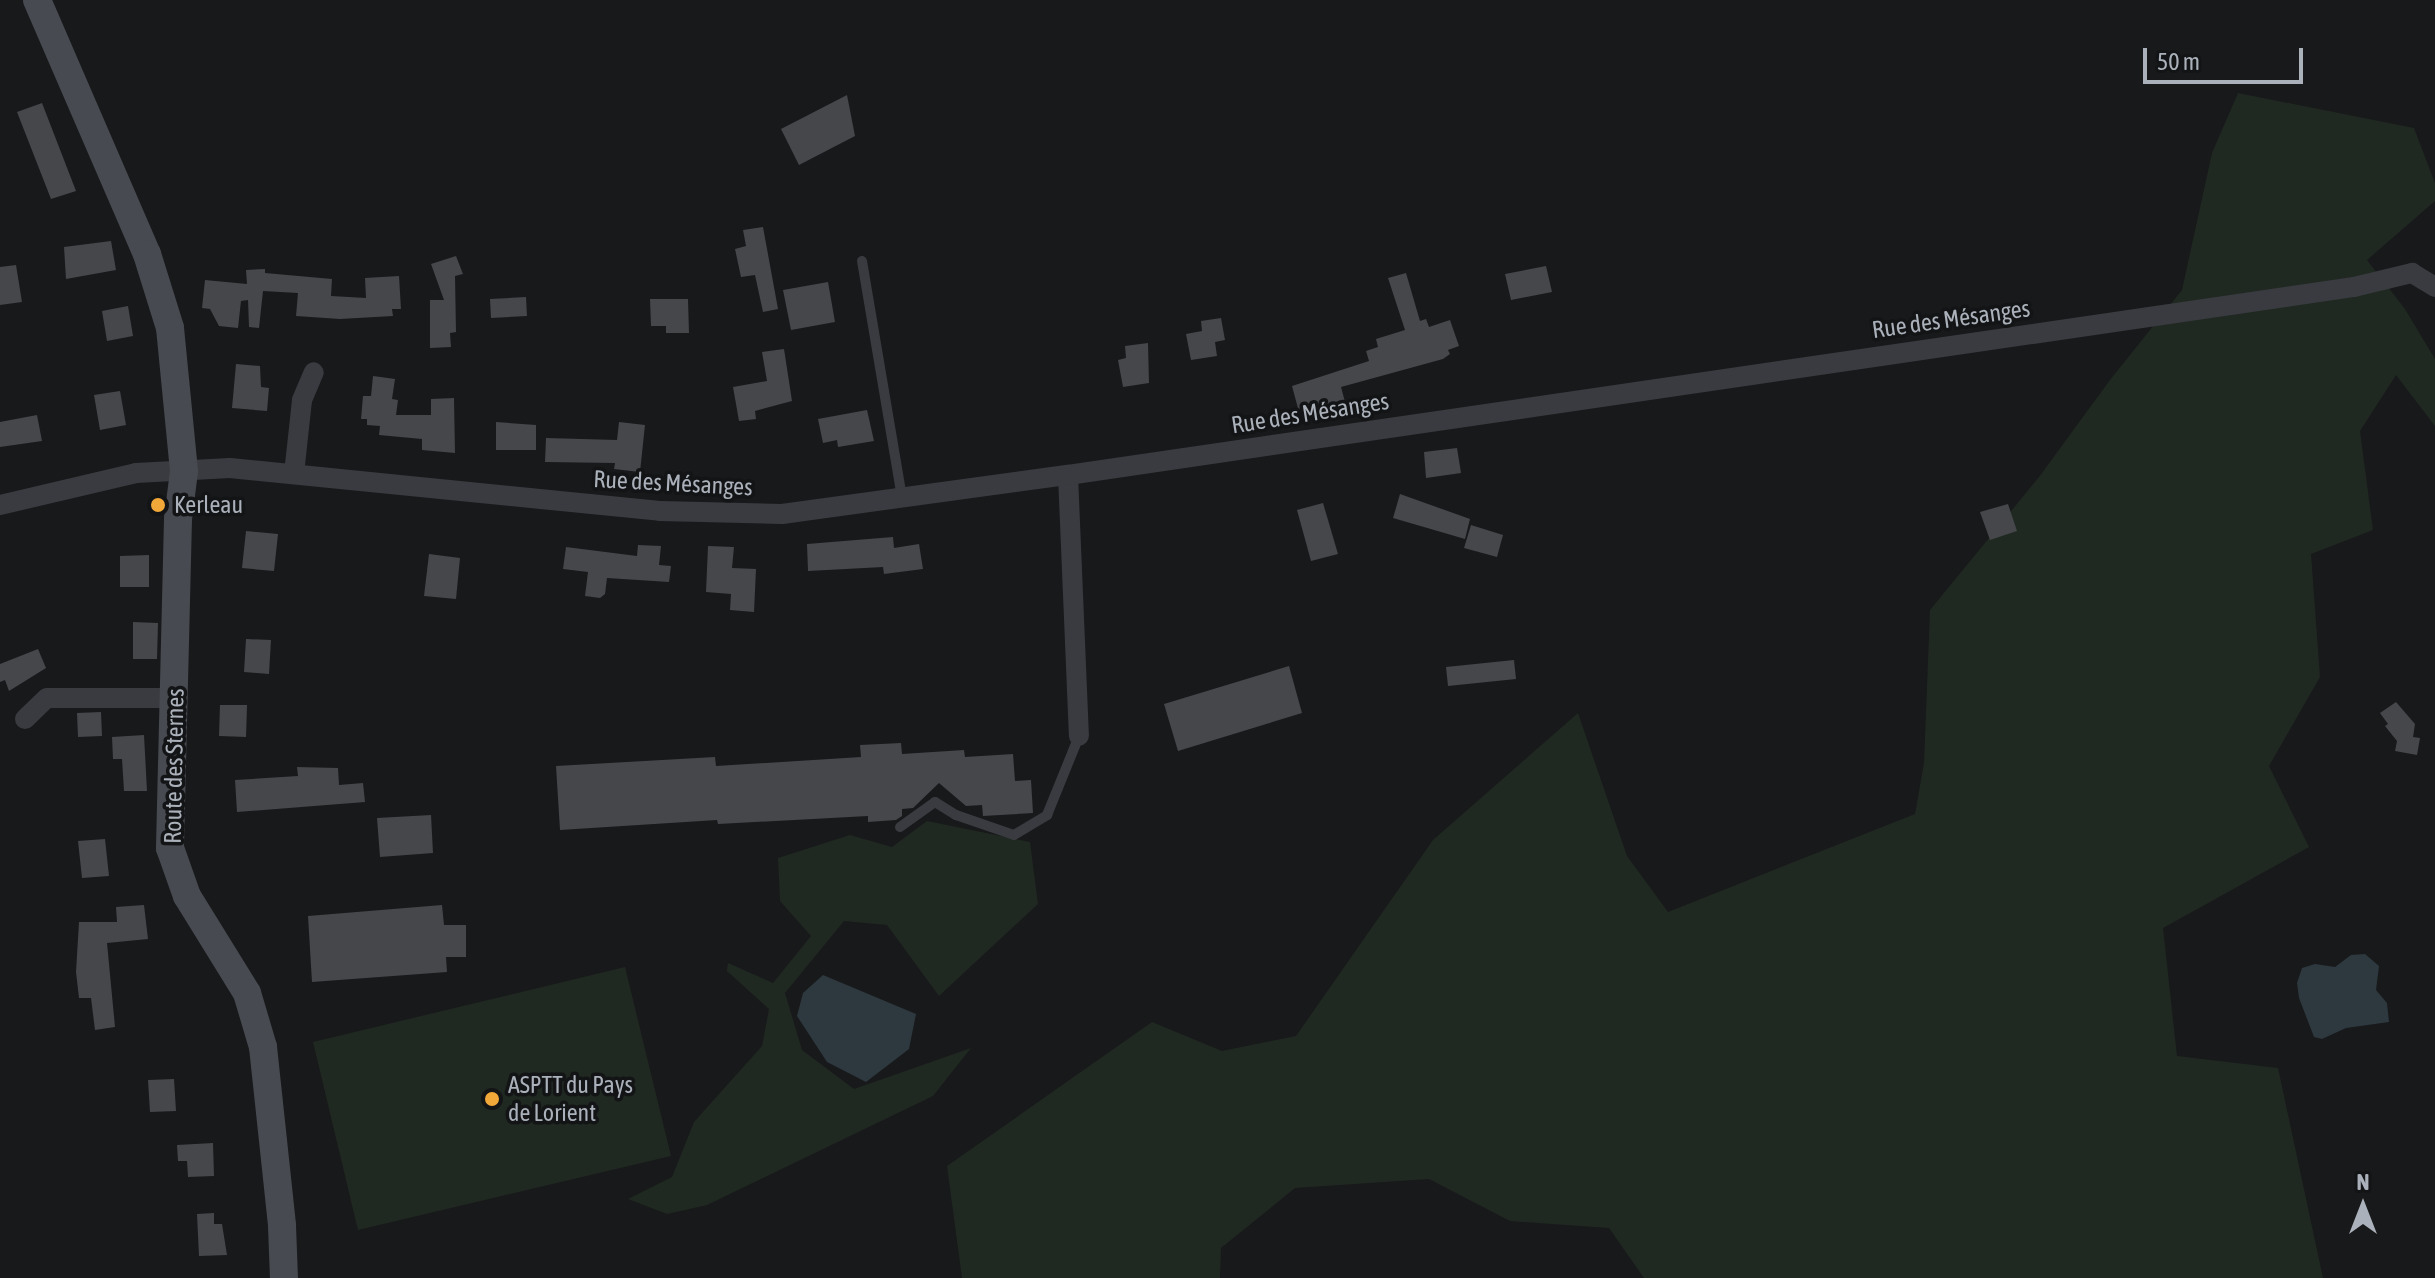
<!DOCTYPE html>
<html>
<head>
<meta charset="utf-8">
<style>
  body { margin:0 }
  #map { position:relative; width:2435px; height:1278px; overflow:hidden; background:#18191b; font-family:"Asap Condensed",sans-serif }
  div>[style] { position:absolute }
  .green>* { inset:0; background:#202921 }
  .water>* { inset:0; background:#2e393f }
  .building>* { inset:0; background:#45474b }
  .lane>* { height:10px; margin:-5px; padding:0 5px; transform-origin:5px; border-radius:5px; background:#393b40 }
  .street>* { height:20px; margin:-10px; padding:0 10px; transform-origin:10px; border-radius:10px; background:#393b40 }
  .secondary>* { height:28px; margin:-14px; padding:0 14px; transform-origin:14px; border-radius:14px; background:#474a50 }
  .dots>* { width:22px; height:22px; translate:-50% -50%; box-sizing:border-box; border:4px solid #131416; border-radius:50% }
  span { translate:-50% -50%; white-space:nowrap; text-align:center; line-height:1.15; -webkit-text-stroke:7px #131416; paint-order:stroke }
  .street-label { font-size:24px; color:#abb1ba }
  .poi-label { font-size:24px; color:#abb1ba }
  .left { translate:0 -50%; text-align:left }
  .north { position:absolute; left:2323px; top:1166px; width:80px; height:80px; -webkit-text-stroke:6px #131416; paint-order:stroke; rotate:0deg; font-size:22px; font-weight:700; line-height:32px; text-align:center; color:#abb1ba }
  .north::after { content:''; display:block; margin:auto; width:28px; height:36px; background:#abb1ba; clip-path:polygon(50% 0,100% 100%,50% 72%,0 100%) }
  .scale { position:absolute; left:2143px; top:48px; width:160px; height:36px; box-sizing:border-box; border:4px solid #abb1ba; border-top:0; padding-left:10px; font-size:24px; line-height:28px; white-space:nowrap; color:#abb1ba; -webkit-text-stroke:6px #131416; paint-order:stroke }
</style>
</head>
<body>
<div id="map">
  <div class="green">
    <i style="clip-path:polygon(2238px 93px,2414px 128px,2435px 183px,2435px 201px,2367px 260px,2405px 309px,2435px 359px,2435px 426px,2396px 375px,2360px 431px,2373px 530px,2311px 554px,2320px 677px,2269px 766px,2309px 847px,2163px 928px,2177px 1056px,2278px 1068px,2323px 1278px,1644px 1278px,1609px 1228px,1510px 1221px,1429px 1179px,1295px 1188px,1221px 1248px,1220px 1278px,962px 1278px,947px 1166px,1152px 1022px,1222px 1051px,1296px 1036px,1433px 840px,1578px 713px,1627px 856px,1668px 912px,1915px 814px,1924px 763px,1930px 610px,2039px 477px,2110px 380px,2182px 290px,2212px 153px)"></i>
    <i style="clip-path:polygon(927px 821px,1030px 842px,1038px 904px,939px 996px,887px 925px,844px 921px,785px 993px,802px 1050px,854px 1089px,971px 1048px,933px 1096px,707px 1205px,667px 1214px,628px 1199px,672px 1177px,694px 1122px,762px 1046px,769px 1009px,727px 971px,728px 963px,773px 983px,811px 936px,780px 901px,778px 858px,850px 835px,892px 847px)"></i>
    <i style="clip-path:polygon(625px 967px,671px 1156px,358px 1230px,313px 1042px)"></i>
  </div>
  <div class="water">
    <i style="clip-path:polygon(2365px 954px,2379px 966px,2376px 990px,2387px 1003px,2389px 1022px,2346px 1028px,2322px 1039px,2314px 1037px,2299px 998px,2297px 983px,2302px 968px,2315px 964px,2335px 967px,2351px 955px)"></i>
    <i style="clip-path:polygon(823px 975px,916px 1014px,909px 1049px,866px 1082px,827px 1062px,797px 1016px,803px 993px)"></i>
  </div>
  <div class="building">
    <i style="clip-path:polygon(847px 95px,855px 136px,799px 165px,781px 129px)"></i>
    <i style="clip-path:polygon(42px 103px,76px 191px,51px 199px,17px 112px)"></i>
    <i style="clip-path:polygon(763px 227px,778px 309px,763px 312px,755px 275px,741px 277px,735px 249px,746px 246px,743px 230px)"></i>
    <i style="clip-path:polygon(111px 241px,116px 270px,66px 279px,64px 247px)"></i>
    <i style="clip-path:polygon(456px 256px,463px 274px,455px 276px,456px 332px,450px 333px,451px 347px,430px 348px,430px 300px,444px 300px,431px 264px)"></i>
    <i style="clip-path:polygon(16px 265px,22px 302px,0 305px,0 267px)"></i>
    <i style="clip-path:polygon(1546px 266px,1552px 292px,1511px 300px,1505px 274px)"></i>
    <i style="clip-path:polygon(265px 269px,265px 273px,332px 279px,331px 296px,366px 298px,365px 278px,399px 276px,401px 309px,392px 309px,393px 316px,340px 319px,296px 316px,298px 293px,263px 291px,259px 328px,249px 327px,248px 300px,241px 301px,238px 328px,219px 326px,210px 309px,202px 308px,205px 280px,247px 284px,246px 270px)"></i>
    <i style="clip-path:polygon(1406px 273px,1420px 321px,1426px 319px,1429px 327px,1450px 320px,1459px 346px,1448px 350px,1450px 354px,1443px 359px,1341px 387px,1345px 402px,1299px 412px,1292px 386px,1369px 361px,1366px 351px,1378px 347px,1376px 339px,1405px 330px,1388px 278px)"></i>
    <i style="clip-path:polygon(828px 282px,835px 322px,791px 330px,783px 290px)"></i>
    <i style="clip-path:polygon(526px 297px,527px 316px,491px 318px,490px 299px)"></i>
    <i style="clip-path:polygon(650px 299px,688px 299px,689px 333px,666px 333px,666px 326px,651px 326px)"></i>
    <i style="clip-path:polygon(128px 306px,133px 336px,107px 341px,102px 311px)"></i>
    <i style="clip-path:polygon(1221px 318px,1225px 340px,1215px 342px,1217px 356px,1191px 360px,1186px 334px,1202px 331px,1201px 321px)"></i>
    <i style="clip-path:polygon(1148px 343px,1149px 383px,1123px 387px,1118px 360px,1126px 358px,1125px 346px)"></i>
    <i style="clip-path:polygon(784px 349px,792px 401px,755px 411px,756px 419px,739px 421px,733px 387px,767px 381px,762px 352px)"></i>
    <i style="clip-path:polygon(236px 364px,260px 366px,261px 387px,269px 388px,267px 411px,232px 408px)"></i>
    <i style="clip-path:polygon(373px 376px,395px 379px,392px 399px,398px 400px,396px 415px,431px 415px,431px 399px,454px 398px,455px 453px,422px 450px,422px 439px,379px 435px,380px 426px,367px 425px,367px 419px,361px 419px,363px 396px,371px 396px)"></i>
    <i style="clip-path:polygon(120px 391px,126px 425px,100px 430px,94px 395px)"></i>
    <i style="clip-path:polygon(867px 410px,874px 441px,838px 447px,837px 440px,823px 443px,818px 419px)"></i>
    <i style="clip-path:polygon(37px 415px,42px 441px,0 447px,0 422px)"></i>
    <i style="clip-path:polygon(496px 422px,536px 425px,536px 450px,496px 450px)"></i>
    <i style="clip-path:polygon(619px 422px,645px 425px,640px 472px,614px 469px,615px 463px,545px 462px,546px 438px,617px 440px)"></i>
    <i style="clip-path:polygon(1457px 448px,1461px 473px,1426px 478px,1424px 452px)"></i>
    <i style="clip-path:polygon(1400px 494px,1470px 519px,1465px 539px,1393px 518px)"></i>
    <i style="clip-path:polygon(1323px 503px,1338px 554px,1311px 561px,1297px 510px)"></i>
    <i style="clip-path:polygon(2008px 504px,2017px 531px,1990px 540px,1980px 512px)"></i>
    <i style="clip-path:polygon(1471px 525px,1503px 535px,1497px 557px,1464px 548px)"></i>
    <i style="clip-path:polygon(246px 531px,278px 534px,274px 571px,242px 568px)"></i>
    <i style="clip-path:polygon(893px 537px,894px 548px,919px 544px,923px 569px,884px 574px,883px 567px,808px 571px,807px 544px)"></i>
    <i style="clip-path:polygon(638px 545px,661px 546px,659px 565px,671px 566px,669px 582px,607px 578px,605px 594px,600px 598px,585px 596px,588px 572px,563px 569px,566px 547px,637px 556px)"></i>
    <i style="clip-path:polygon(708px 546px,734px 547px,732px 568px,756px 569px,754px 612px,730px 610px,731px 594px,706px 592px)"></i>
    <i style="clip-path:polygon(429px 554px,460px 558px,456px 599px,424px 596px)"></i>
    <i style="clip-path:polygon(149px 555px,149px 587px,120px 587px,120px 556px)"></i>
    <i style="clip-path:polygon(133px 622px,158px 623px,157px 659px,133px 659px)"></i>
    <i style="clip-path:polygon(246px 639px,271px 640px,269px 674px,244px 672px)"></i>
    <i style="clip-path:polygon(38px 649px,46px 668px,9px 691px,5px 680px,0 682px,0 664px)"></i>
    <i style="clip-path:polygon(1514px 660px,1516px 679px,1448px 686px,1446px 667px)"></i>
    <i style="clip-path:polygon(1289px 666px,1302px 713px,1178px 751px,1164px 704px)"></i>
    <i style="clip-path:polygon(2396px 702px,2415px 724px,2413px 737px,2420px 738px,2417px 755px,2395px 751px,2397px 741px,2385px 726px,2388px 724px,2380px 713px)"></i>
    <i style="clip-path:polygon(220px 705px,247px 705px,246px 737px,219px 736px)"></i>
    <i style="clip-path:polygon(101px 712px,102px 736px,78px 737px,77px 713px)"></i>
    <i style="clip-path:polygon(144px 735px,147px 791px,124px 791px,122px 759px,113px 759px,112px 737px)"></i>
    <i style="clip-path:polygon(901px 743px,902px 754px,964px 750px,965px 757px,1013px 754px,1015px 781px,1031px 780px,1033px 813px,983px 816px,982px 805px,966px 806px,939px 783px,913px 808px,902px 809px,902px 816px,896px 820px,868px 822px,868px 816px,718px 824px,717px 820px,560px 830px,556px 766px,715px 757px,716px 766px,861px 757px,860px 745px)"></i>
    <i style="clip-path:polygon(297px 767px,338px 768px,339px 785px,363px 783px,365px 802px,237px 812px,235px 780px,298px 776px)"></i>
    <i style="clip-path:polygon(431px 815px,433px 853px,380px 857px,377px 818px)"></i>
    <i style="clip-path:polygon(105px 839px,109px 876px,82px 878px,78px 841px)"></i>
    <i style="clip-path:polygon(144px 905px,148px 939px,107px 943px,115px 1027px,95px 1030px,91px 998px,79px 998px,76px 972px,79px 922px,117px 922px,116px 907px)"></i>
    <i style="clip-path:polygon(442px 905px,444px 925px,466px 925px,466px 957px,446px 957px,447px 972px,312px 982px,308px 916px)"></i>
    <i style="clip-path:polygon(174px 1079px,176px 1111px,150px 1112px,148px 1080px)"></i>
    <i style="clip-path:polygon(213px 1143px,214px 1176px,188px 1177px,187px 1161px,178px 1161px,177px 1145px)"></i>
    <i style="clip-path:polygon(214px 1213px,214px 1224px,222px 1224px,227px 1255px,199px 1256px,197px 1214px)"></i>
  </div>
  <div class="lane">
    <i style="left:862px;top:261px;width:239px;rotate:80.4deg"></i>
    <i style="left:900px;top:827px;width:43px;rotate:-35.5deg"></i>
    <i style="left:935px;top:802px;width:25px;rotate:32deg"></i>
    <i style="left:956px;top:815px;width:61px;rotate:19deg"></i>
    <i style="left:1014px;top:835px;width:39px;rotate:-31deg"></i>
    <i style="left:1047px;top:815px;width:85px;rotate:-67.9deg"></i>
  </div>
  <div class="street">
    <i style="left:294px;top:474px;width:74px;rotate:-83.8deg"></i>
    <i style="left:302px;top:400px;width:30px;rotate:-67deg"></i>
    <i style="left:1068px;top:475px;width:261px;rotate:87.6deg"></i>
    <i style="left:0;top:505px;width:140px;rotate:-13.2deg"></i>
    <i style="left:136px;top:473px;width:94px;rotate:-3deg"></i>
    <i style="left:230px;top:468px;width:432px;rotate:5.7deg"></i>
    <i style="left:660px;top:511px;width:122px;rotate:1.4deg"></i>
    <i style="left:782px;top:514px;width:289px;rotate:-7.8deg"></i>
    <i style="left:1068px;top:475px;width:1300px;rotate:-8.32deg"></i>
    <i style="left:2354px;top:287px;width:60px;rotate:-13.6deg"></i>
    <i style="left:2412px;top:273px;width:27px;rotate:31deg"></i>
    <i style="left:25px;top:719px;width:30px;rotate:-44deg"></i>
    <i style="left:47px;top:698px;width:128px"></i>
  </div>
  <div class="secondary">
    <i style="left:37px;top:0;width:277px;rotate:66.6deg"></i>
    <i style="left:147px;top:254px;width:77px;rotate:72.7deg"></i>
    <i style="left:170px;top:328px;width:144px;rotate:84.4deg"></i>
    <i style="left:184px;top:471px;width:48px;rotate:97.1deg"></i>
    <i style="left:178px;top:519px;width:329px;rotate:91.4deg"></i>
    <i style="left:170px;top:848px;width:51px;rotate:70.5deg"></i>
    <i style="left:187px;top:896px;width:114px;rotate:58.3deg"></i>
    <i style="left:247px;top:993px;width:56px;rotate:73.5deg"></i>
    <i style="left:263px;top:1047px;width:180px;rotate:83.9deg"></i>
    <i style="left:282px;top:1226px;width:52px;rotate:87.8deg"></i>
  </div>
  <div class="dots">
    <i style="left:158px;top:505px;background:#f2a839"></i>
    <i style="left:492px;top:1099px;background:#f2a839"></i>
  </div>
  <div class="street-label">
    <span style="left:1951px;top:319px;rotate:-8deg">Rue des Mésanges</span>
    <span style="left:1310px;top:413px;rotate:-9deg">Rue des Mésanges</span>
    <span style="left:673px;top:483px;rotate:3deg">Rue des Mésanges</span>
    <span style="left:174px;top:766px;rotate:-89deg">Route des Sternes</span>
  </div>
  <div class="poi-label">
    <span class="left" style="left:174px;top:505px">Kerleau</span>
    <span class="left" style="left:508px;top:1099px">ASPTT du Pays<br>de Lorient</span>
  </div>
  <div class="north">N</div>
  <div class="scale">50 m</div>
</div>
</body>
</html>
